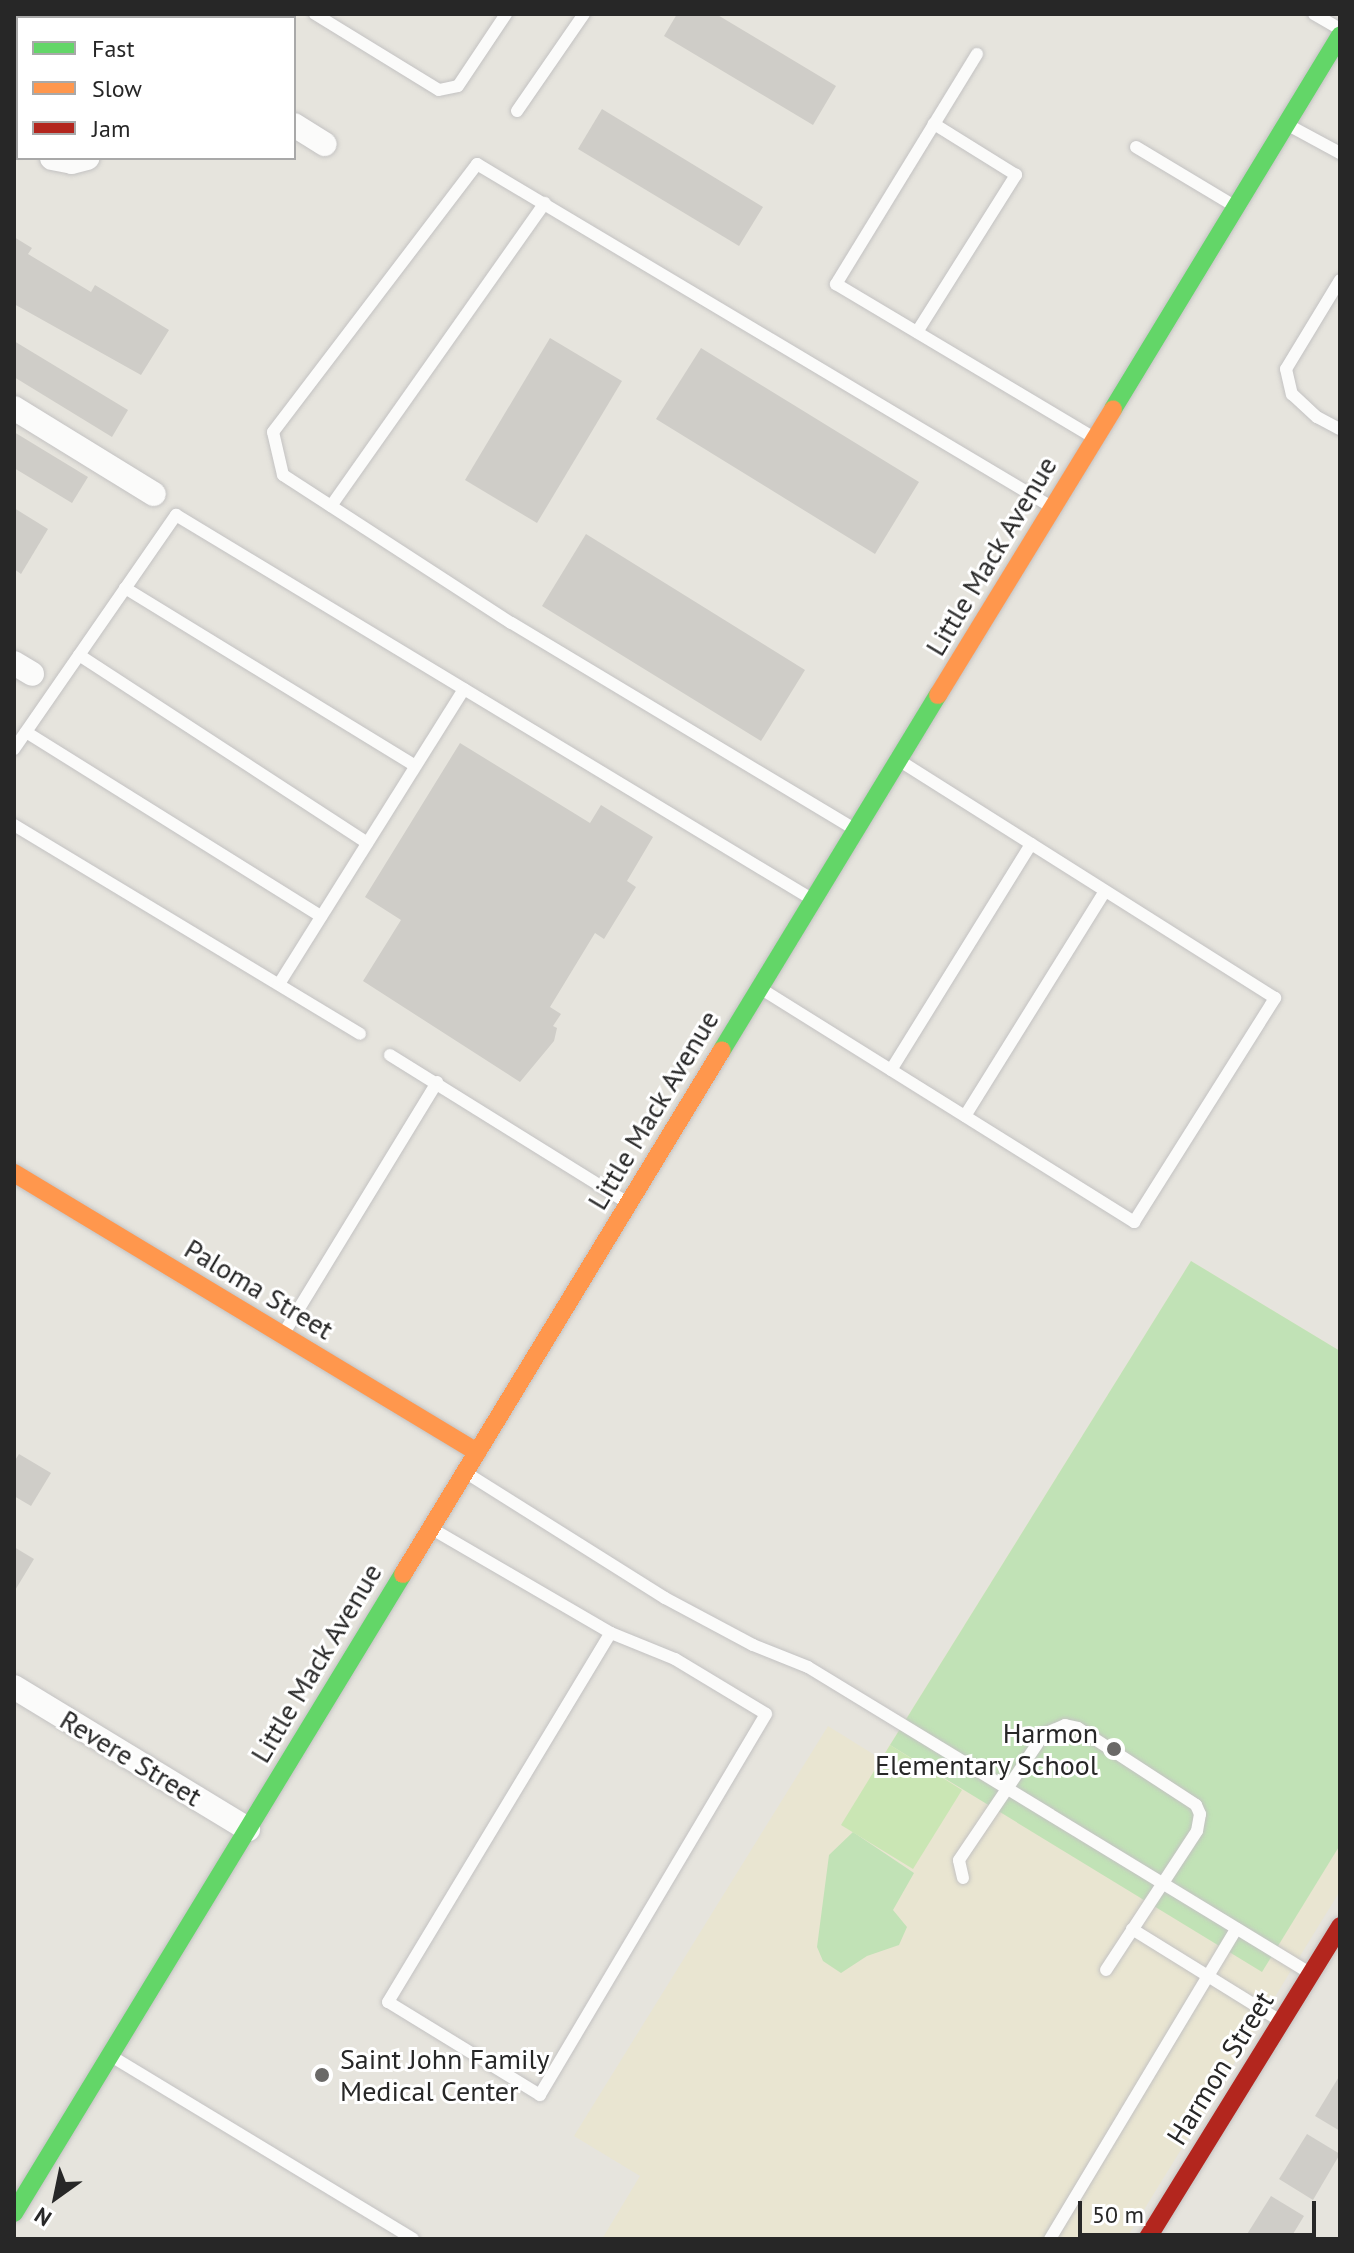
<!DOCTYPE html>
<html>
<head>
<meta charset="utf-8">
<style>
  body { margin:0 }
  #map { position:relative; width:1354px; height:2253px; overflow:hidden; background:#e6e4dd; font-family:"PT Sans",sans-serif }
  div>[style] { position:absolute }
  .education>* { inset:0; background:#e9e5d1 }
  .green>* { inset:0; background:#c1e2b6 }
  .pitch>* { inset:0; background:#cae6b4 }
  .building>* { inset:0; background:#cfcdc8 }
  .roads { filter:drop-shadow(0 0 2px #c3c2c2) drop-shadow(0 0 2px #c3c2c2) }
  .lane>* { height:12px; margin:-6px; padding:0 6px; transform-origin:6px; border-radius:6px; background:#fbfbfa }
  .street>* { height:24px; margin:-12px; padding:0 12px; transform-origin:12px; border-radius:12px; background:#fbfbfa }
  .fast>* { height:18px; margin:-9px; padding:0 9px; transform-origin:9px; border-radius:9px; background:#63d668 }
  .slow>* { height:18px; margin:-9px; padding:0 9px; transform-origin:9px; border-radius:9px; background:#ff974d }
  .jam>* { height:18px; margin:-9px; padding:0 9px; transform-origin:9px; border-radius:9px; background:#b3261e }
  .dots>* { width:22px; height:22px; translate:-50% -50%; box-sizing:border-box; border:4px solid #fff; border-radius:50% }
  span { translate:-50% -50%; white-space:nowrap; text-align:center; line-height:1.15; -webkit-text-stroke:6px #fff; paint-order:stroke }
  .street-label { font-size:28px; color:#272727 }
  .poi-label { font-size:28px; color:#272727 }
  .right { translate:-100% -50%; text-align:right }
  .left { translate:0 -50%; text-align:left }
  .frame { position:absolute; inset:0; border:16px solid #272727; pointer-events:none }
  .legend { position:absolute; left:16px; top:16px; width:280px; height:144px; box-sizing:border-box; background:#fff; border:2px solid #a9a9a9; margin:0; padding:10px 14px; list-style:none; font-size:24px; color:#272727 }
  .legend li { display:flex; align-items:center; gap:16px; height:40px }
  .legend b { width:40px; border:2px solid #a9a9a9 }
  .north { position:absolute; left:16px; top:2157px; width:80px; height:80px; -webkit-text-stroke:6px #fff; paint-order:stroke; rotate:213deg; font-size:22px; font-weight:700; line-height:32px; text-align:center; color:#272727 }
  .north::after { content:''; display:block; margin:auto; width:28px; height:36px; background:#272727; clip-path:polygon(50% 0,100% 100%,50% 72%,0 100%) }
  .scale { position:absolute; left:1078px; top:2201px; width:238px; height:36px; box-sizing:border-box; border:4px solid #272727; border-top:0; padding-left:10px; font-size:24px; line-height:28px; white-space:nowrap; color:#272727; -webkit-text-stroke:6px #fff; paint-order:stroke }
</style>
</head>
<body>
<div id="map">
  <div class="education">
    <i style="clip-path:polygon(1191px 1261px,1340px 1351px,1340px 1891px,1126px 2239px,602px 2239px,640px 2176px,574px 2136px,828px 1726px,881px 1759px)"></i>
  </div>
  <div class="green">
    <i style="clip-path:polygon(1191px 1261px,1340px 1351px,1340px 1845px,1262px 1972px,890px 1745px)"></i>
    <i style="clip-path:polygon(853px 1832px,914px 1873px,893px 1910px,907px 1927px,899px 1945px,867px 1956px,841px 1973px,823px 1961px,817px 1947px,829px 1855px)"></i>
  </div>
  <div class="pitch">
    <i style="clip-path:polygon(890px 1745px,962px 1790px,913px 1869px,841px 1825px)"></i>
  </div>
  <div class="building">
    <i style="clip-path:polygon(677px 14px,716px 14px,836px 86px,813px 125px,664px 36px)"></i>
    <i style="clip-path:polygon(602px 109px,763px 207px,739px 246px,578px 149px)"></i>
    <i style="clip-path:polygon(14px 237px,32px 248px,28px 254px,91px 292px,95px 285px,169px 330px,141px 375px,14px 304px)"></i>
    <i style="clip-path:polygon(550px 338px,622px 381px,537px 523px,465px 480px)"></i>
    <i style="clip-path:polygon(14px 341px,128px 410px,112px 437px,14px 377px)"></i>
    <i style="clip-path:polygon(701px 348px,919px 482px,875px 554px,656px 419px)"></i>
    <i style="clip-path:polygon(14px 432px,88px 477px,72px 503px,14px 468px)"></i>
    <i style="clip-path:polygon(14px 508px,48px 529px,21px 574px,14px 569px)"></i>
    <i style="clip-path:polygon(586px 534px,805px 670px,761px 741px,542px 606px)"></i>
    <i style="clip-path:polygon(460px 743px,590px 823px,601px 805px,653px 837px,627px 881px,636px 887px,604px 939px,595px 933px,550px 1007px,561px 1014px,553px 1026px,557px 1028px,554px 1041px,520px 1082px,363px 981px,401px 920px,365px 897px)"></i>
    <i style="clip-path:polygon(19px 1454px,51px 1473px,31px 1506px,14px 1496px,14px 1462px)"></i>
    <i style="clip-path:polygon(14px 1547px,34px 1559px,14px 1592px)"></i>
    <i style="clip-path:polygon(1340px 2075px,1340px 2131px,1315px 2116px)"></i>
    <i style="clip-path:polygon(1307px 2134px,1340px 2154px,1313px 2200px,1279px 2179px)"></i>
    <i style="clip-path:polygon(1271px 2196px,1304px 2216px,1290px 2239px,1244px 2239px)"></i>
  </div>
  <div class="roads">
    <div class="lane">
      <i style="left:40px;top:14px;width:5px;rotate:53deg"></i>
      <i style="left:315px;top:14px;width:145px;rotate:31.5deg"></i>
      <i style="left:439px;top:90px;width:19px;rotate:-12deg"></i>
      <i style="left:458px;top:86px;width:87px;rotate:-56.3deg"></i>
      <i style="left:1314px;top:14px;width:30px;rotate:30deg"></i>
      <i style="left:117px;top:18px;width:5px;rotate:-53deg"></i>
      <i style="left:977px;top:54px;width:270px;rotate:121.5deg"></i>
      <i style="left:836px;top:284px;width:299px;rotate:30.8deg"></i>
      <i style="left:517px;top:111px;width:118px;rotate:-55.4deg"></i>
      <i style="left:1290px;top:126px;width:57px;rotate:28.4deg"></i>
      <i style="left:1136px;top:147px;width:113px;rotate:30.9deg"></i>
      <i style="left:1340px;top:280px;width:104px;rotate:121.2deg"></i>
      <i style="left:1286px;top:369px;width:26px;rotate:77deg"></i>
      <i style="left:1292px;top:394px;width:34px;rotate:43deg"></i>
      <i style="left:1317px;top:417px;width:26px;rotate:28deg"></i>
      <i style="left:917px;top:332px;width:186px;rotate:-57.8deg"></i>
      <i style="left:1016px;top:175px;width:97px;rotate:-148.1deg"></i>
      <i style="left:331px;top:506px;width:371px;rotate:-54.8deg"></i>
      <i style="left:125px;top:588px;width:340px;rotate:31.5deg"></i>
      <i style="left:79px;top:655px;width:344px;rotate:33.1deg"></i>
      <i style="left:26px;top:732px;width:348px;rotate:32deg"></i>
      <i style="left:14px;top:749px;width:285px;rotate:-55.3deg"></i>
      <i style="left:176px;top:515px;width:741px;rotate:31.14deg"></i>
      <i style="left:14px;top:825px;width:404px;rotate:31.1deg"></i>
      <i style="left:856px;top:830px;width:402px;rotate:-149deg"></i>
      <i style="left:511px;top:623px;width:272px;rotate:-147deg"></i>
      <i style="left:283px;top:475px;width:44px;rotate:-103.1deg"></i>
      <i style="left:273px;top:432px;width:337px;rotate:-52.7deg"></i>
      <i style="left:477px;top:164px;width:667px;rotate:30.83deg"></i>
      <i style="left:279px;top:984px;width:348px;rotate:-57.9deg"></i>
      <i style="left:763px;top:990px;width:438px;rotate:32deg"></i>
      <i style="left:1134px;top:1222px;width:265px;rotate:-57.8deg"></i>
      <i style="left:1275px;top:998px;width:442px;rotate:-147.7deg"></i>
      <i style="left:390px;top:1055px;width:280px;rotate:31.9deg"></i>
      <i style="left:891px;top:1070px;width:266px;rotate:-58.2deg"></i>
      <i style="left:965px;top:1116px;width:265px;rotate:-58.1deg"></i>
      <i style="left:284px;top:1333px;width:294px;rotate:-58.6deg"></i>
      <i style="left:468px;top:1474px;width:233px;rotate:32.2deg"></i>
      <i style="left:665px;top:1598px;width:100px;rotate:28.1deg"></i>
      <i style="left:753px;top:1645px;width:59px;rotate:21.8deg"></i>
      <i style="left:808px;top:1667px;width:586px;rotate:31.38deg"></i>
      <i style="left:434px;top:1530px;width:205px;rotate:30.2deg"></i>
      <i style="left:611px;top:1633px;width:69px;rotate:22.1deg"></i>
      <i style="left:675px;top:1659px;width:106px;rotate:31.1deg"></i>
      <i style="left:766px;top:1714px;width:443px;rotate:120.7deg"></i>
      <i style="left:540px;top:2095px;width:178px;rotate:-148.5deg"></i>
      <i style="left:388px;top:2002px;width:431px;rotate:-58.9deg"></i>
      <i style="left:963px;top:1878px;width:18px;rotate:-103deg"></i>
      <i style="left:959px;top:1860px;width:152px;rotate:-56deg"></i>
      <i style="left:1044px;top:1734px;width:23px;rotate:-23deg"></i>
      <i style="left:1065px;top:1725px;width:13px;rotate:13deg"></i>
      <i style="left:1078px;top:1728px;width:141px;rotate:33.1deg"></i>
      <i style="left:1196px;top:1805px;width:10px;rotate:66deg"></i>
      <i style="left:1200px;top:1814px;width:17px;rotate:100deg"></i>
      <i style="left:1197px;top:1831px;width:166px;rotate:123.2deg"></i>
      <i style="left:1132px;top:1929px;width:173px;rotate:31.8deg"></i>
      <i style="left:111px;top:2056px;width:353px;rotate:31.2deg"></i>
      <i style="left:1050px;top:2239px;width:362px;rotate:-59deg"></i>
    </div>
    <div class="street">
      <i style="left:294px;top:125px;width:36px;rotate:32deg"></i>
      <i style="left:14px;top:141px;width:4px;rotate:27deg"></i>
      <i style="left:52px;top:158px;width:20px;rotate:11deg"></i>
      <i style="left:72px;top:162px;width:16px;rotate:-15deg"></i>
      <i style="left:14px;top:408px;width:164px;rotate:31.6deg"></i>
      <i style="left:14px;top:663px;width:21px;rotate:31deg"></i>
      <i style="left:14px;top:1687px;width:274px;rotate:31.3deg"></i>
    </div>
    <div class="fast">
      <i style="left:1113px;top:409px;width:437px;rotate:-58.7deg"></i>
      <i style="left:722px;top:1050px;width:416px;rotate:-58.7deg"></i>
      <i style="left:14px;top:2213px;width:748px;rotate:-58.67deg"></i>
    </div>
    <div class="slow">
      <i style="left:938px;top:695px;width:335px;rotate:-58.5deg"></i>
      <i style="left:14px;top:1173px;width:541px;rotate:31.07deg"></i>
      <i style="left:403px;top:1574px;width:613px;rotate:-58.67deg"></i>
    </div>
    <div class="jam">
      <i style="left:1147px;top:2239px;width:368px;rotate:-58.3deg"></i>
    </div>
  </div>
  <div class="dots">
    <i style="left:1114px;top:1749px;background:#6a6967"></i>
    <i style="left:322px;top:2075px;background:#6a6967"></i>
  </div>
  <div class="street-label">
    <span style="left:991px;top:556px;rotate:-59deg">Little Mack Avenue</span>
    <span style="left:653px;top:1110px;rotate:-59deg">Little Mack Avenue</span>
    <span style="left:259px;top:1289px;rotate:31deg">Paloma Street</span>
    <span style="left:316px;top:1663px;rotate:-59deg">Little Mack Avenue</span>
    <span style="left:131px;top:1758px;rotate:31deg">Revere Street</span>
    <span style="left:1220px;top:2068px;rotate:-58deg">Harmon Street</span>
  </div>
  <div class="poi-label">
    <span class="right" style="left:1098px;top:1749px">Harmon<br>Elementary School</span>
    <span class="left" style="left:340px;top:2075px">Saint John Family<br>Medical Center</span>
  </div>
  <div class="frame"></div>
  <ul class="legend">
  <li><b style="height:10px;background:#63d668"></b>Fast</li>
  <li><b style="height:10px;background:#ff974d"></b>Slow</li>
  <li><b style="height:10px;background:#b3261e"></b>Jam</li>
  </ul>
  <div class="north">N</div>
  <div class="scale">50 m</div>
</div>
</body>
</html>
